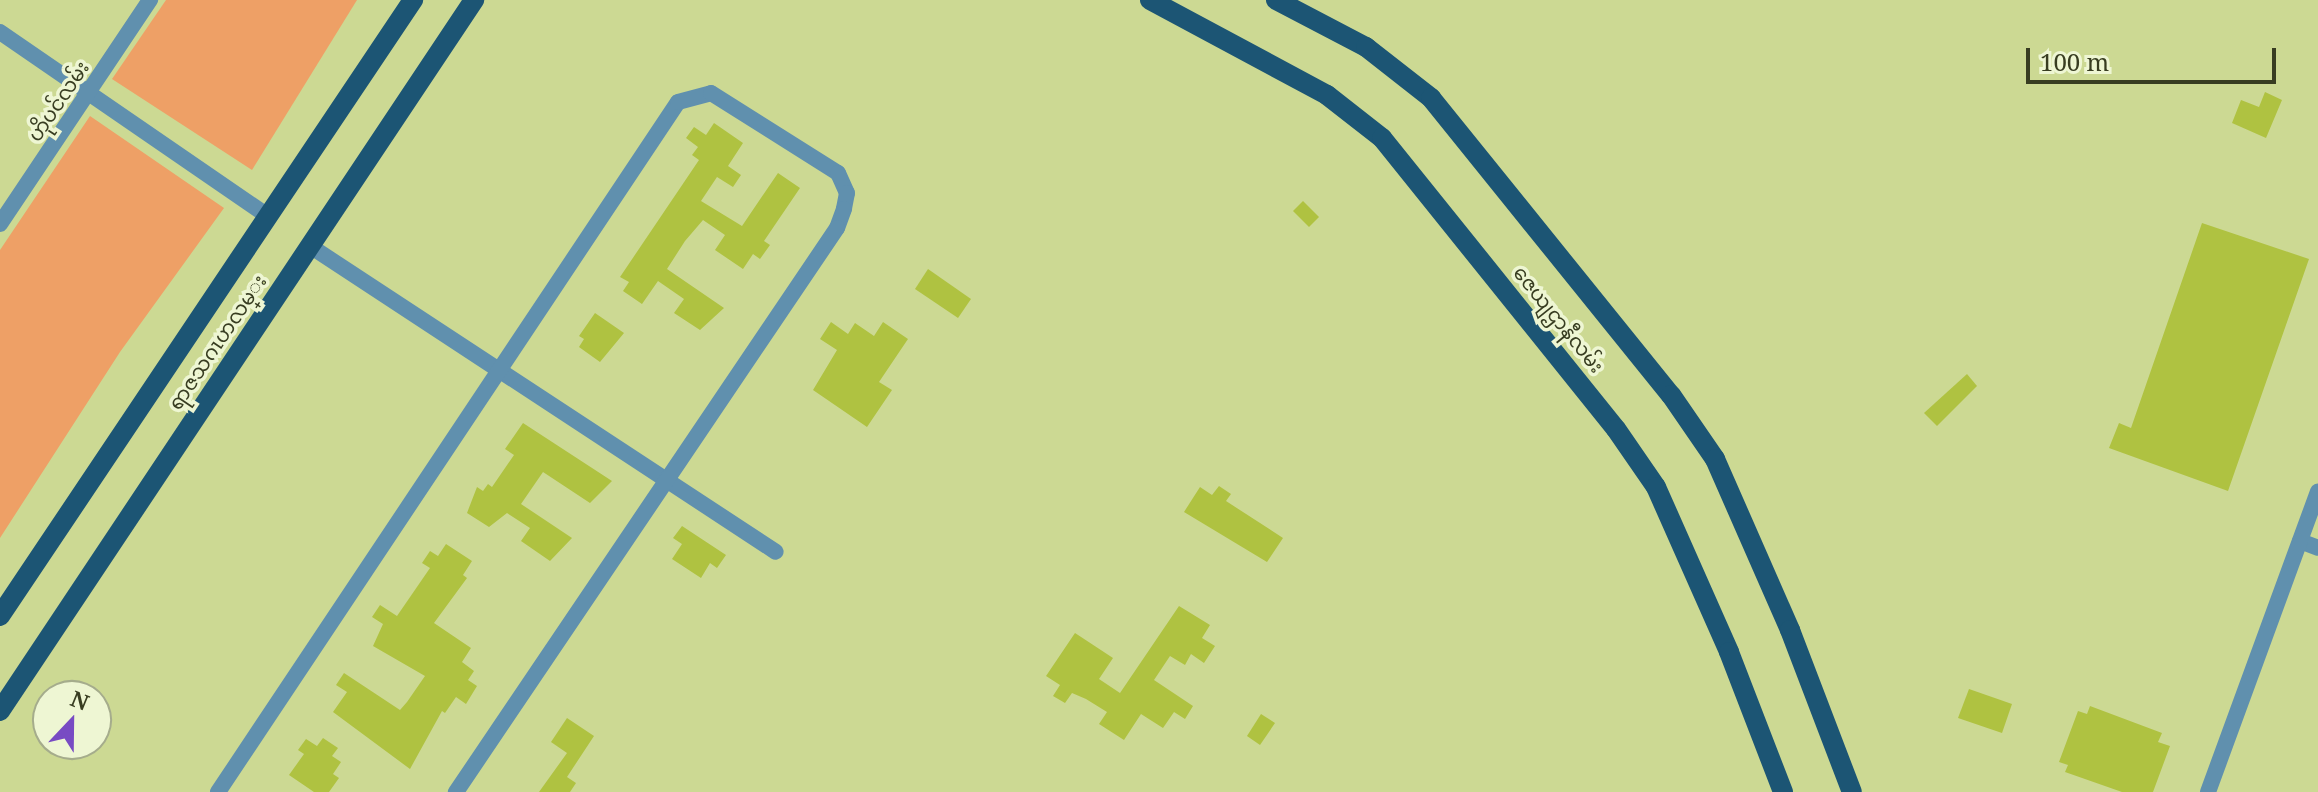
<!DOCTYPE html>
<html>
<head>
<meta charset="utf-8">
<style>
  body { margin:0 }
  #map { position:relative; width:2318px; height:792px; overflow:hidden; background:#ccd993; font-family:"Noto Serif","Noto Sans Myanmar",serif }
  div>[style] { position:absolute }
  .green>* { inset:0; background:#eea066 }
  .building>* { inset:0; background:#afc241 }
  .street>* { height:16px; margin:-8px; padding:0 8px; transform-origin:8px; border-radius:8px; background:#6090ae }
  .primary>* { height:20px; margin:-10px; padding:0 10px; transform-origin:10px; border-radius:10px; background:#1c5574 }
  span { translate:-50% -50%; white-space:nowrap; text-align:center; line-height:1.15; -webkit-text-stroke:7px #eef6d3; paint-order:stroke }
  .street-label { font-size:20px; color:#383d21 }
  .north { position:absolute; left:32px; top:680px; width:80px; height:80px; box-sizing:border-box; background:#eef6d3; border:2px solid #a5ac8c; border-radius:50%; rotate:22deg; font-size:22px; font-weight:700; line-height:32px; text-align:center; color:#383d21 }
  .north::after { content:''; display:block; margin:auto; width:28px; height:36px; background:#784bc3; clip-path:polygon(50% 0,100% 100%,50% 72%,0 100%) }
  .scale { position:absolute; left:2026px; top:48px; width:250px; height:36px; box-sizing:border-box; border:4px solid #383d21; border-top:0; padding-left:10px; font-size:24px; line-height:28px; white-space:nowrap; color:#383d21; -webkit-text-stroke:6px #eef6d3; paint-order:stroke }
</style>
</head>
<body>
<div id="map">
  <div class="green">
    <i style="clip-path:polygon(166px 0,357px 0,252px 170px,112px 79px)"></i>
    <i style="clip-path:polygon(90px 116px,224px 208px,120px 352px,0 538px,0 250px)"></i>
  </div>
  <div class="building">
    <i style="clip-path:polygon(2265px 92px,2282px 100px,2266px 138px,2232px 123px,2241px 100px,2259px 107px)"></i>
    <i style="clip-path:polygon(714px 123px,743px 143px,728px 166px,741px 175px,733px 187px,717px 177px,701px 201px,742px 226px,778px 173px,800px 188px,764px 241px,770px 245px,760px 259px,753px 254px,743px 269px,715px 250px,725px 235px,703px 220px,685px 241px,667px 269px,724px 308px,700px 330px,674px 313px,684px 299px,658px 281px,642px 304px,623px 291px,629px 282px,620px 277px,699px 160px,692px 155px,698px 147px,686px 138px,694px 127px,706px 135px)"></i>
    <i style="clip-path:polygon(1303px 201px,1319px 217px,1309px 227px,1293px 211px)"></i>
    <i style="clip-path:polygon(2202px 223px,2309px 259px,2228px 491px,2109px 448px,2119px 423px,2131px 428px)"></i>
    <i style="clip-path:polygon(928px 269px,971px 299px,958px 318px,915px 289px)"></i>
    <i style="clip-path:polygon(595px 313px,624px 333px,600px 362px,579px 347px,584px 339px,579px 336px)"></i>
    <i style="clip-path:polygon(831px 322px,848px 334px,855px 323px,874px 336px,883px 322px,908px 339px,879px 382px,892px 390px,867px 427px,813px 390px,837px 350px,820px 339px)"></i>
    <i style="clip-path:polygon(1967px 374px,1977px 386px,1937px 426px,1924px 413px)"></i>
    <i style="clip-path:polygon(523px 423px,612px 481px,590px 503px,543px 472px,521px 504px,572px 538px,550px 561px,521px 541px,530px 528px,507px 513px,489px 527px,467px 513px,477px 487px,483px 491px,488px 484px,492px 487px,514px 455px,505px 449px)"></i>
    <i style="clip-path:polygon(1219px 486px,1231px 494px,1226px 501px,1283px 538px,1267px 562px,1184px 512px,1200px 487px,1212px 495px)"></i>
    <i style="clip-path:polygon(682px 526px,726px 555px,717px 568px,710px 563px,701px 578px,672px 559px,682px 544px,673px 538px)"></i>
    <i style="clip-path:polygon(446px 544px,472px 561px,463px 575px,467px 578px,434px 623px,471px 648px,462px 662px,474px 671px,468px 680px,477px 686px,466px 704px,456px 697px,445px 713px,442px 711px,410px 769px,333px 712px,347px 692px,336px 685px,344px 673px,400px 710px,407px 702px,425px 676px,373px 646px,383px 624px,372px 617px,380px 605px,397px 616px,430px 568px,422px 563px,430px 551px,438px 556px)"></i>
    <i style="clip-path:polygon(1179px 606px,1210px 625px,1202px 638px,1215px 646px,1204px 663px,1191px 654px,1185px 665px,1170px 656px,1154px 680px,1193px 706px,1185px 719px,1174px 712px,1163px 728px,1141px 714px,1124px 740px,1099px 724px,1107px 712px,1086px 699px,1072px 693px,1065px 703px,1053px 696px,1060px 685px,1046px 676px,1075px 633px,1113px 658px,1099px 679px,1120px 693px)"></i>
    <i style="clip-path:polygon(1969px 689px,2012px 704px,2002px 733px,1958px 718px)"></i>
    <i style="clip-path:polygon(2090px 706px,2162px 733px,2158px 742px,2170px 746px,2153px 792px,2122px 792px,2065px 772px,2068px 765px,2059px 762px,2078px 711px,2087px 714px)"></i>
    <i style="clip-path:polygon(1261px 714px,1275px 723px,1260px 745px,1247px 736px)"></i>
    <i style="clip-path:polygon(567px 718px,594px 736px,567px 777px,576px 783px,570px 792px,539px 792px,567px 753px,551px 742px)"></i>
    <i style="clip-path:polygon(323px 738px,338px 748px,332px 756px,341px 762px,333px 774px,339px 778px,329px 792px,314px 792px,289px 775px,304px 754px,298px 750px,306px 739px,317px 746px)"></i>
  </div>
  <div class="street">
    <i style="left:0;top:32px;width:323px;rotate:34.5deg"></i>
    <i style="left:0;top:224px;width:270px;rotate:-56.2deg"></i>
    <i style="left:310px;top:246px;width:557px;rotate:33.29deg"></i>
    <i style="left:2300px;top:541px;width:19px;rotate:21deg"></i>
    <i style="left:218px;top:792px;width:829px;rotate:-56.31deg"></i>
    <i style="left:678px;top:102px;width:34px;rotate:-15deg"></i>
    <i style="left:711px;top:93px;width:150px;rotate:32.2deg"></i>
    <i style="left:838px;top:173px;width:22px;rotate:66deg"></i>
    <i style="left:847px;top:193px;width:16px;rotate:101deg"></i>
    <i style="left:844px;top:209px;width:20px;rotate:110deg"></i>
    <i style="left:837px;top:228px;width:681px;rotate:124.04deg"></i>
    <i style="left:2208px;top:792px;width:320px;rotate:-69.9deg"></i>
  </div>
  <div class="primary">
    <i style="left:1150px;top:0;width:201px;rotate:28.2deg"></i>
    <i style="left:1327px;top:95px;width:70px;rotate:38deg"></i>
    <i style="left:1382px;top:138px;width:373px;rotate:51.2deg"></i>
    <i style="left:1616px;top:429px;width:70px;rotate:55.4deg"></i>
    <i style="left:1656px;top:487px;width:180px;rotate:66.1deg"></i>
    <i style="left:1729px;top:652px;width:150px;rotate:68.9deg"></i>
    <i style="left:1276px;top:0;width:102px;rotate:27.6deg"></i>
    <i style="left:1366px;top:47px;width:83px;rotate:38.1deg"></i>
    <i style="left:1431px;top:98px;width:382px;rotate:51.1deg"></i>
    <i style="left:1671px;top:395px;width:78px;rotate:55.5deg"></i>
    <i style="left:1715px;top:459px;width:187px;rotate:66.3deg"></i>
    <i style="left:1790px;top:630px;width:173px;rotate:69.1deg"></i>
    <i style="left:0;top:616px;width:742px;rotate:-56.16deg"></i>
    <i style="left:0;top:711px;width:855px;rotate:-56.31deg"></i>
  </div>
  <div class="street-label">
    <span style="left:58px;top:101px;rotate:-56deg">ဟိုပင်လမ်း</span>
    <span style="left:1559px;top:319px;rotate:51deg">ဇေယျဌာနီလမ်း</span>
    <span style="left:217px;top:342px;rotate:-56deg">ရာဇသဂၤဟလမ္း</span>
  </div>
  <div class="north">N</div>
  <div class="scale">100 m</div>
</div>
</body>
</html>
